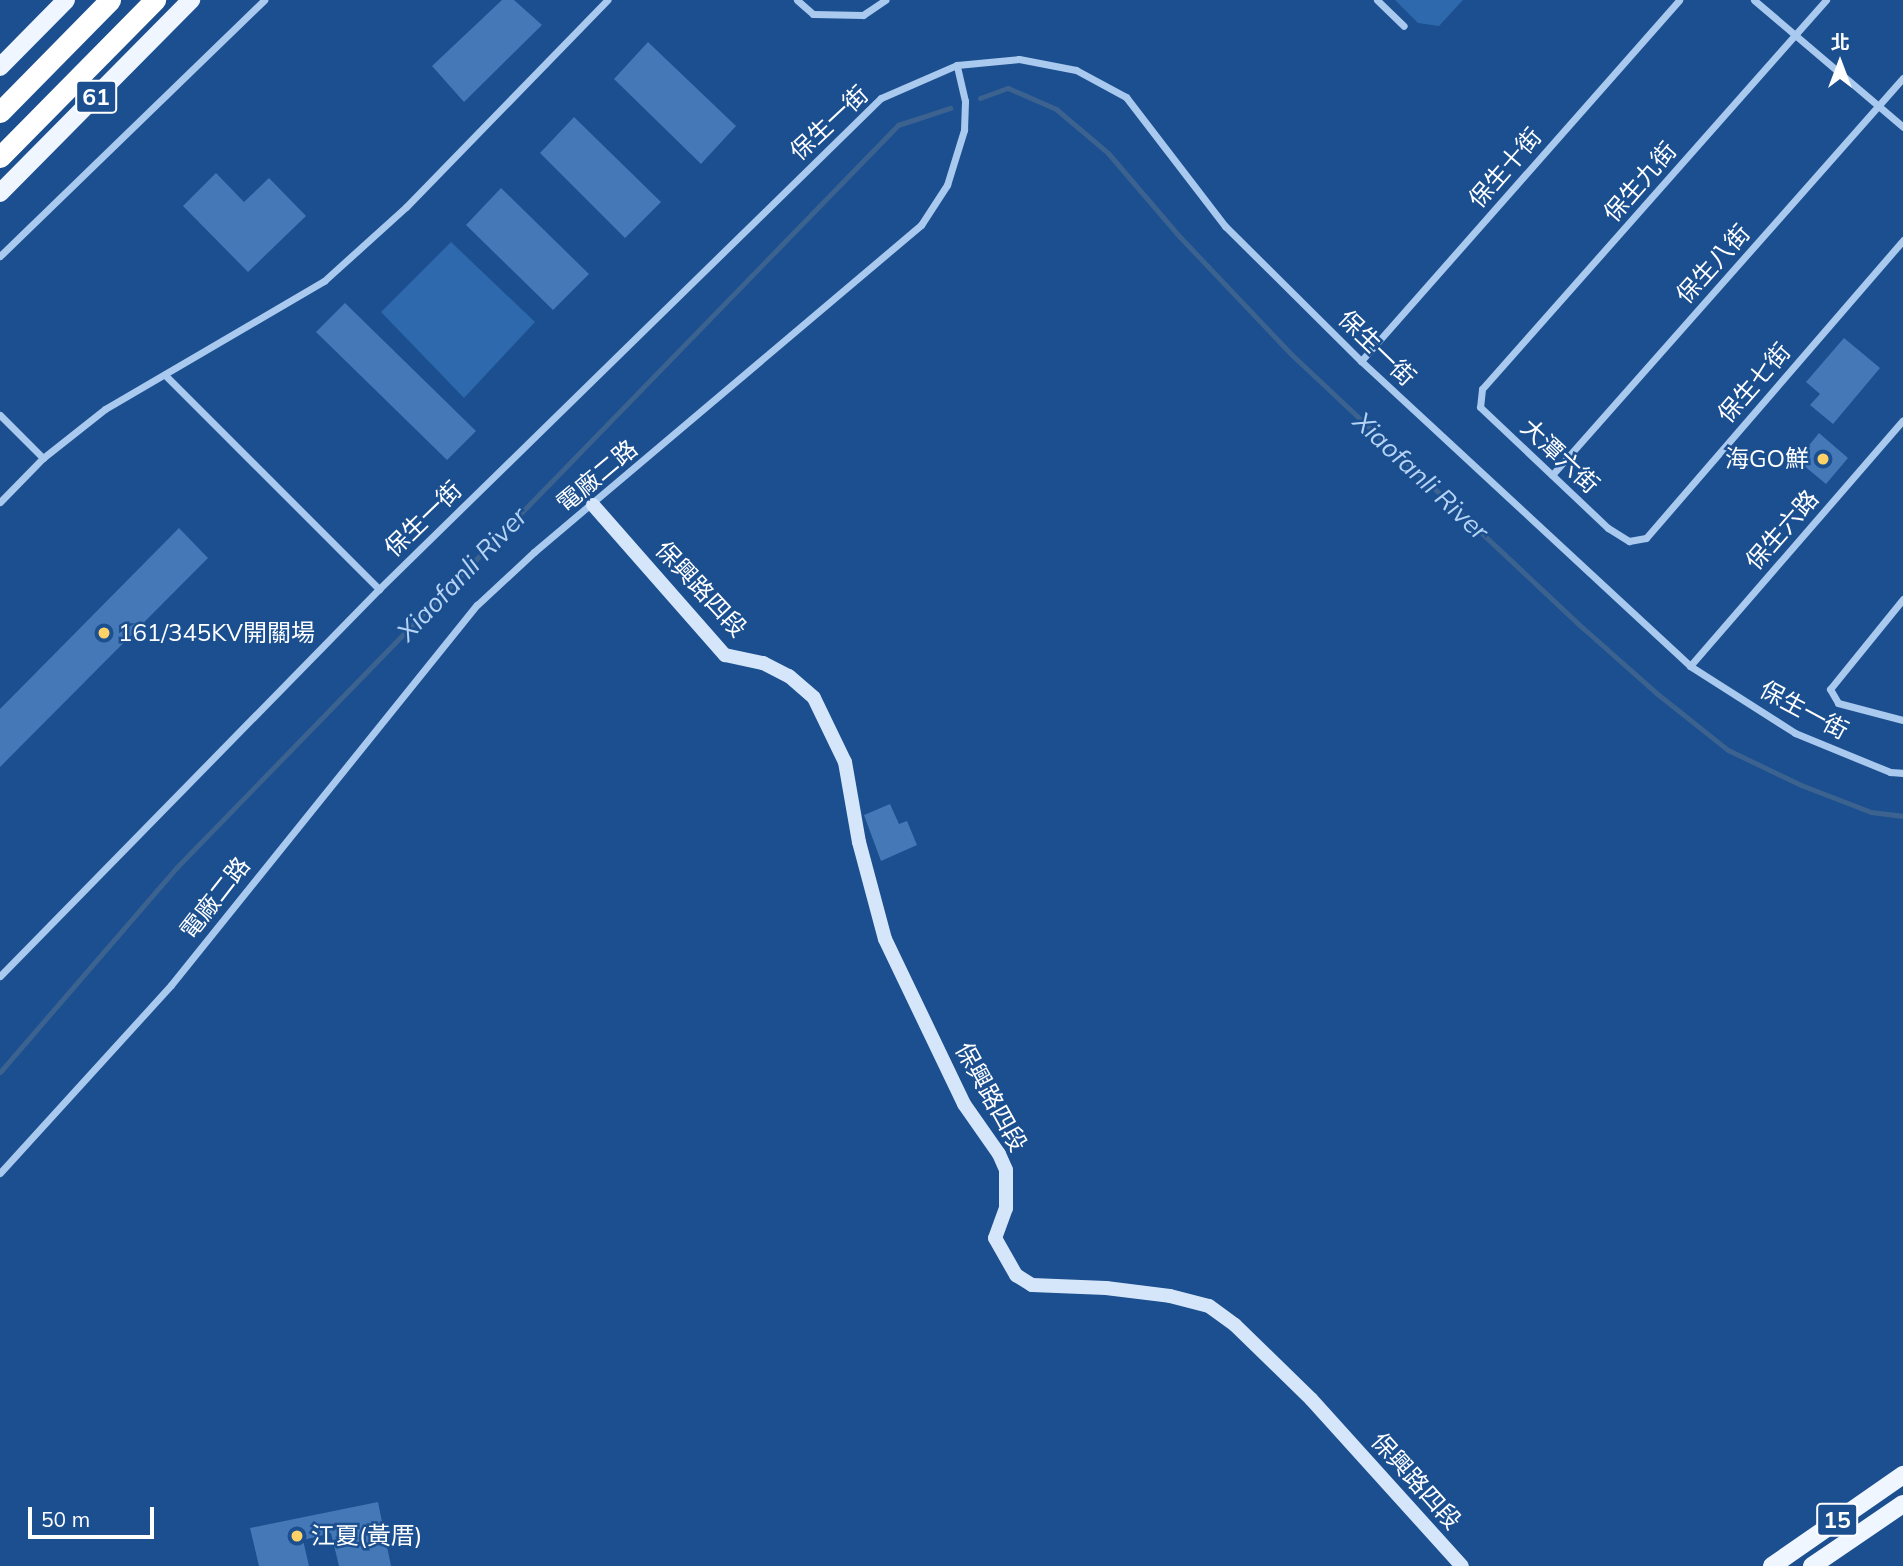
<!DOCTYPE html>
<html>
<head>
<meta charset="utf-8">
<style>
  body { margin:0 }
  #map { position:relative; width:1903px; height:1566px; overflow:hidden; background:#1b4f8f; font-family:Mulish,"Noto Sans TC",sans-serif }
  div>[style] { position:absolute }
  .green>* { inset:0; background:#2e69ad }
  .stream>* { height:5px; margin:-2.5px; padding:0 2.5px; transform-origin:2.5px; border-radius:2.5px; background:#3c6290 }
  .building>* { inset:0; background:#4478b7 }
  .street>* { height:7px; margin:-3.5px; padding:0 3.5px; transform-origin:3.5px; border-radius:3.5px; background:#a9c9ee }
  .secondary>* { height:14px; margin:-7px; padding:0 7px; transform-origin:7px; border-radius:7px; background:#d6e6fa }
  .primary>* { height:18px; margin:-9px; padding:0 9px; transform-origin:9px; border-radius:9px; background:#f0f6ff }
  .highway>* { height:21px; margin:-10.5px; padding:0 10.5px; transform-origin:10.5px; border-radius:10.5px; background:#fff }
  .dots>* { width:19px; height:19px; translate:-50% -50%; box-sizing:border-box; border:4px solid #1b4f8f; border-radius:50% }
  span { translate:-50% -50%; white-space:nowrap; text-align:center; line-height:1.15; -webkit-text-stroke:5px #1b4f8f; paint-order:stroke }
  .shield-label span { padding:2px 5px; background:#1b4f8f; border:2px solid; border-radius:5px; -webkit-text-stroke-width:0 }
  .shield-label { font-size:23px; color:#fff; font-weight:700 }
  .street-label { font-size:24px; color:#fff }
  .poi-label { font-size:24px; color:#fff }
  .right { translate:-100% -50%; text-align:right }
  .left { translate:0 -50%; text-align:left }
  .water-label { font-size:26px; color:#b5d3f5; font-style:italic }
  .north { position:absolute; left:1805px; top:28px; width:70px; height:70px; -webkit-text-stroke:5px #1b4f8f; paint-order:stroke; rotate:0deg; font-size:19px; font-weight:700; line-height:28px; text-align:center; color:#fff }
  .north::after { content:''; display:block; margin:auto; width:24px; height:32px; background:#fff; clip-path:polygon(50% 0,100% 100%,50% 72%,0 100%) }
  .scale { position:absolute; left:28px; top:1507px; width:126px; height:32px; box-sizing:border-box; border:4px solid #fff; border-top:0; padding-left:9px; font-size:21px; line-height:24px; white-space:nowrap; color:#fff; -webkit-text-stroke:5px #1b4f8f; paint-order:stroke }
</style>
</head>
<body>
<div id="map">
  <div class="green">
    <i style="clip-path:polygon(1395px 0,1463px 0,1439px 26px,1418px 23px)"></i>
    <i style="clip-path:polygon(451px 242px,535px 322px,464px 398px,381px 312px)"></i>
  </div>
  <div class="stream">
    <i style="left:980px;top:98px;width:30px;rotate:-20deg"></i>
    <i style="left:1008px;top:88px;width:52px;rotate:23.6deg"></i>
    <i style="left:1056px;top:109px;width:68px;rotate:40.2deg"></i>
    <i style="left:1108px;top:153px;width:111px;rotate:49.4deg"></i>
    <i style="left:1180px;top:237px;width:161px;rotate:46.5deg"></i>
    <i style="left:1291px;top:354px;width:400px;rotate:43.2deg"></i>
    <i style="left:1583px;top:628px;width:96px;rotate:41.6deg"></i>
    <i style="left:1655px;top:692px;width:93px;rotate:38.5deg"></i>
    <i style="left:1728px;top:750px;width:81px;rotate:25.6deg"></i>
    <i style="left:1801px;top:785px;width:75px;rotate:21.1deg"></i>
    <i style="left:1871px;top:812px;width:32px;rotate:7deg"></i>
    <i style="left:0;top:1072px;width:271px;rotate:-49.2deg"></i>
    <i style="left:177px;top:867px;width:1035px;rotate:-45.82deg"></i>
    <i style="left:898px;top:125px;width:55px;rotate:-18.1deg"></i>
  </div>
  <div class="building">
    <i style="clip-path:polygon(502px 0,514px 0,542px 25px,464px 102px,432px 66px)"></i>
    <i style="clip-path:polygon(648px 42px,736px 126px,701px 164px,614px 79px)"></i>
    <i style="clip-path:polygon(574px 117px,661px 202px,625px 238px,540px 153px)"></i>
    <i style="clip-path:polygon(216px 173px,244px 202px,269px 178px,306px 216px,248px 272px,183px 206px)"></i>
    <i style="clip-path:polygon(501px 188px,589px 274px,553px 310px,466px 225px)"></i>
    <i style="clip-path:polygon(345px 303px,476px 431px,447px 460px,316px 332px)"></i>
    <i style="clip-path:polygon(1844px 338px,1880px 368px,1833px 424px,1810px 405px,1820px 394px,1806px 382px)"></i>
    <i style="clip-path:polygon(1819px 433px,1848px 458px,1826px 484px,1797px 460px)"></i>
    <i style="clip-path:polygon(179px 528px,208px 558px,0 767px,0 709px)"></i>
    <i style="clip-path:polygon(890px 804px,899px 824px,907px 821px,917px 845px,881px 861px,864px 815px)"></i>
    <i style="clip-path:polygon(378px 1502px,391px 1566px,339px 1566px,331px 1533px,303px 1540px,309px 1566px,259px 1566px,250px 1528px)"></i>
  </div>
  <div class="street">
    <i style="left:797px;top:0;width:21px;rotate:41deg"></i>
    <i style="left:813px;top:14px;width:50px;rotate:1.1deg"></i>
    <i style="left:863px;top:15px;width:27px;rotate:-34deg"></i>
    <i style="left:1377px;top:0;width:37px;rotate:44deg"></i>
    <i style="left:1754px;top:0;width:196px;rotate:40.4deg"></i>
    <i style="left:1826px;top:0;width:519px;rotate:131.49deg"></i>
    <i style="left:1482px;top:389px;width:18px;rotate:96deg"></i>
    <i style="left:1480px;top:407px;width:176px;rotate:43.4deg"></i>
    <i style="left:1608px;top:528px;width:25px;rotate:32deg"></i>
    <i style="left:1629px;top:541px;width:17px;rotate:-10deg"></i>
    <i style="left:1646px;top:538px;width:394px;rotate:-49.2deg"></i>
    <i style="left:0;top:256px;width:368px;rotate:-44.1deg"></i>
    <i style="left:1361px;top:361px;width:481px;rotate:-48.6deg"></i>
    <i style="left:165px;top:375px;width:303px;rotate:45deg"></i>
    <i style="left:0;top:415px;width:61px;rotate:45deg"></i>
    <i style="left:1552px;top:475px;width:530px;rotate:-48.52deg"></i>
    <i style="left:0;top:502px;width:62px;rotate:-45.7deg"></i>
    <i style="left:43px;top:458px;width:79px;rotate:-38.3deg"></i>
    <i style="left:105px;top:409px;width:254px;rotate:-30.3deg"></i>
    <i style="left:324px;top:281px;width:110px;rotate:-42.1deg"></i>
    <i style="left:406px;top:207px;width:289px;rotate:-45.8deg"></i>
    <i style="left:1903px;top:599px;width:116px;rotate:129deg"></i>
    <i style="left:1830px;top:689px;width:16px;rotate:60deg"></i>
    <i style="left:1838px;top:703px;width:67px;rotate:14.7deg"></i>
    <i style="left:1690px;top:666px;width:325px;rotate:-49.1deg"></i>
    <i style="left:0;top:976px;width:542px;rotate:-45.6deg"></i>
    <i style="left:379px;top:589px;width:702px;rotate:-44.37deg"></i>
    <i style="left:881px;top:98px;width:83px;rotate:-23.5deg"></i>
    <i style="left:957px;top:65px;width:62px;rotate:-5.5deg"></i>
    <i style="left:1019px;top:59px;width:58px;rotate:10.9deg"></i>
    <i style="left:1076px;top:70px;width:57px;rotate:28.4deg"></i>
    <i style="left:1126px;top:97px;width:163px;rotate:52.5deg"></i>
    <i style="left:1225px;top:226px;width:192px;rotate:44.8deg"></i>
    <i style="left:1361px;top:361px;width:449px;rotate:42.8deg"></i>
    <i style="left:1690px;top:666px;width:125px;rotate:32.5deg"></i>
    <i style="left:1795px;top:733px;width:103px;rotate:22.3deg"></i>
    <i style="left:1890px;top:772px;width:13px;rotate:4deg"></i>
    <i style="left:0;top:1173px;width:254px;rotate:-47.7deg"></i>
    <i style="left:171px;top:985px;width:488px;rotate:-51.2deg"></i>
    <i style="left:477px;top:605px;width:78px;rotate:-42.9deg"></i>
    <i style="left:534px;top:552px;width:507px;rotate:-40.2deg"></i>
    <i style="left:921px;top:225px;width:48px;rotate:-57deg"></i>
    <i style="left:947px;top:185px;width:58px;rotate:-72.8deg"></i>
    <i style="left:964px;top:130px;width:29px;rotate:-88deg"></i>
    <i style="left:965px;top:101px;width:37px;rotate:-103deg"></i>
  </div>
  <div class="secondary">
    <i style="left:593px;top:505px;width:200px;rotate:48.7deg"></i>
    <i style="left:725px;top:655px;width:39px;rotate:12deg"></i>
    <i style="left:763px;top:663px;width:29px;rotate:27deg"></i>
    <i style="left:789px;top:676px;width:33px;rotate:41deg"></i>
    <i style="left:814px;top:698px;width:71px;rotate:64.2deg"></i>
    <i style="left:845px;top:762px;width:81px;rotate:80.1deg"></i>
    <i style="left:859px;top:842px;width:100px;rotate:75deg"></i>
    <i style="left:885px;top:939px;width:183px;rotate:64.4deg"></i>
    <i style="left:964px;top:1104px;width:61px;rotate:55deg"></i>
    <i style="left:999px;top:1154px;width:17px;rotate:66deg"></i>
    <i style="left:1006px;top:1170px;width:38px;rotate:90deg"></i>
    <i style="left:1006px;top:1208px;width:32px;rotate:110deg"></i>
    <i style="left:995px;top:1238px;width:43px;rotate:60.4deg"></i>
    <i style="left:1016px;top:1275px;width:19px;rotate:32deg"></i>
    <i style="left:1032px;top:1285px;width:74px;rotate:2.3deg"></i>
    <i style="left:1106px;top:1288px;width:64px;rotate:7.1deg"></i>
    <i style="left:1170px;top:1296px;width:40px;rotate:14.4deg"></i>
    <i style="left:1209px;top:1306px;width:32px;rotate:36deg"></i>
    <i style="left:1235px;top:1325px;width:106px;rotate:44.2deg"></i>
    <i style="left:1311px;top:1399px;width:225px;rotate:47.9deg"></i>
  </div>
  <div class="primary">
    <i style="left:0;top:67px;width:94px;rotate:-45.4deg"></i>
    <i style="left:0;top:193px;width:272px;rotate:-45.3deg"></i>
    <i style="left:1772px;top:1566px;width:160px;rotate:-34.8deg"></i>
    <i style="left:1812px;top:1566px;width:110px;rotate:-34.3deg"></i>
  </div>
  <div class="highway">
    <i style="left:0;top:112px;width:157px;rotate:-45.5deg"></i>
    <i style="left:0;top:157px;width:221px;rotate:-45.4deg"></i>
  </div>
  <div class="dots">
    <i style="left:1823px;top:459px;background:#ffd166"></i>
    <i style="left:104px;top:633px;background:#ffd166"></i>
    <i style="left:297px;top:1536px;background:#ffd166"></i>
  </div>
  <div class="shield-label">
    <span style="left:96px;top:97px">61</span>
    <span style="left:1837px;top:1520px">15</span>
  </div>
  <div class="street-label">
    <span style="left:829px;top:123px;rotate:-43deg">保生一街</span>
    <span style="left:1505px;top:168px;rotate:-49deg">保生十街</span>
    <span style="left:1640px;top:182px;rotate:-49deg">保生九街</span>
    <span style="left:1713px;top:264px;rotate:-48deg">保生八街</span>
    <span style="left:1377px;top:348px;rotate:44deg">保生一街</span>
    <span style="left:1754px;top:383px;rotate:-49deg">保生七街</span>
    <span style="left:1560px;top:456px;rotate:43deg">大潭六街</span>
    <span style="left:597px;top:476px;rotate:-40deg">電廠二路</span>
    <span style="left:423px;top:519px;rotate:-44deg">保生一街</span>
    <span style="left:1782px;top:530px;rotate:-49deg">保生六路</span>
    <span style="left:701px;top:589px;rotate:47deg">保興路四段</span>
    <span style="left:1804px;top:710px;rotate:28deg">保生一街</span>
    <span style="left:215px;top:898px;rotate:-52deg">電廠二路</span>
    <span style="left:991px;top:1097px;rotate:61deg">保興路四段</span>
    <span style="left:1416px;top:1481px;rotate:48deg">保興路四段</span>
  </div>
  <div class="poi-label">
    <span class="right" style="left:1809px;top:459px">海GO鮮</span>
    <span class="left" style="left:118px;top:633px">161/345KV開關場</span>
    <span class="left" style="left:311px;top:1536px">江夏(黃厝)</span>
  </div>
  <div class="water-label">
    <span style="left:1421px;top:476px;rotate:43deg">Xiaofanli River</span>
    <span style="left:462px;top:574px;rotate:-46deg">Xiaofanli River</span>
  </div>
  <div class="north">北</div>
  <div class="scale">50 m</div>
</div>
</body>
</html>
